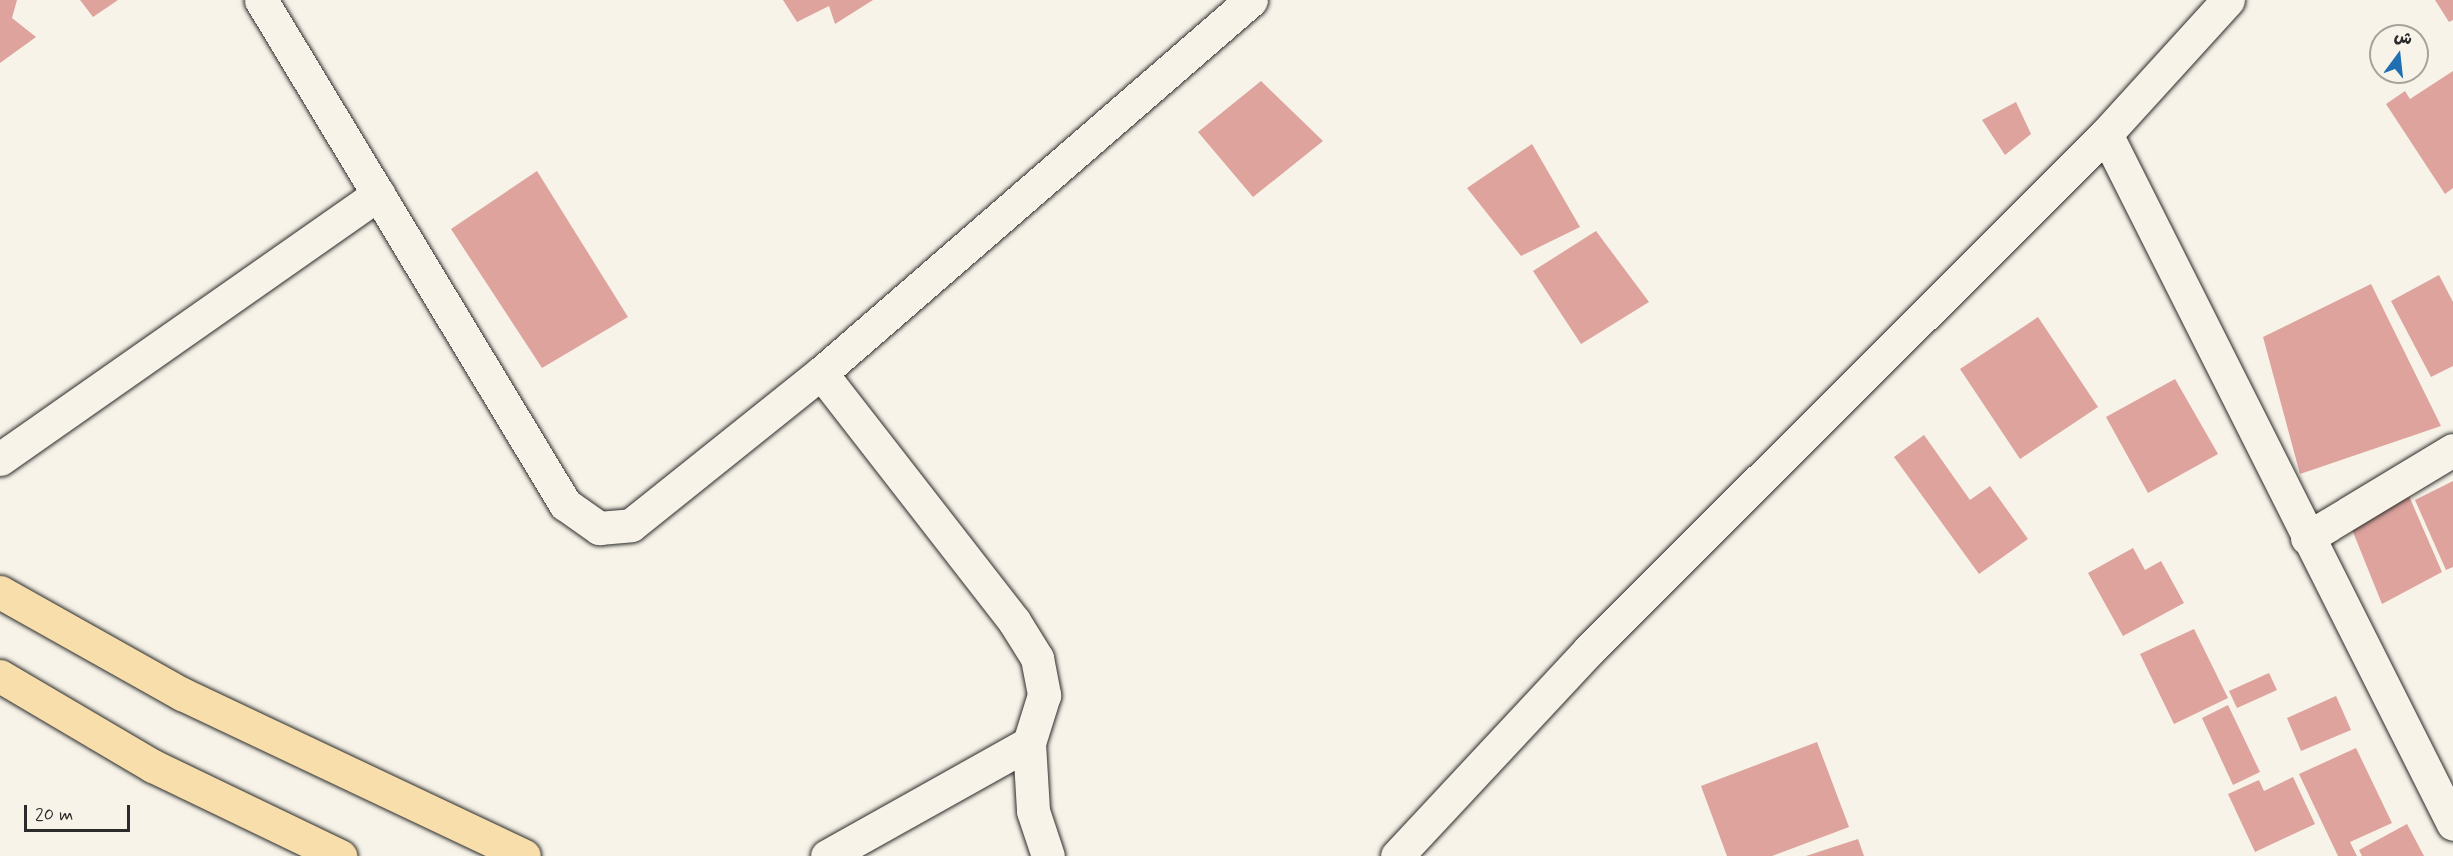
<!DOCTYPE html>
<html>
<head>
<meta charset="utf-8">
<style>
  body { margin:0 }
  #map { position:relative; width:2453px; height:856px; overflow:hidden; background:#f7f3e8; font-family:Mynerve,"Playpen Sans Arabic",sans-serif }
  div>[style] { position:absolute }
  .building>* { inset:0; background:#dda39c }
  .roads { filter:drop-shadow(0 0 2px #2b2b2b) drop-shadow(0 0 2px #2b2b2b) }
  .minor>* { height:33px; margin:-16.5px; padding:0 16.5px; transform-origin:16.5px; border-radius:16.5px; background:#f7f3e8 }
  .major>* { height:33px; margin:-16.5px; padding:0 16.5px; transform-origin:16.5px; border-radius:16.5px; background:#f8deab }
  span { translate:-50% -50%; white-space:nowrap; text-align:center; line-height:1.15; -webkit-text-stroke:5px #f7f3e8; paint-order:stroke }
  .north { position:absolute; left:2369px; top:24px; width:60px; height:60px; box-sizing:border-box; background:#f7f3e8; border:2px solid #a5a39c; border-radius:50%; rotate:15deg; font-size:16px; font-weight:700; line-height:24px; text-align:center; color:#2b2b2b }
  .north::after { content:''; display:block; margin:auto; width:21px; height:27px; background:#1f6fb2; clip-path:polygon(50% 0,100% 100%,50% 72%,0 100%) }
  .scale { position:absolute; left:24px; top:805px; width:106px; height:27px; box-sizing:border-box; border:3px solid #2b2b2b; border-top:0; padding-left:8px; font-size:18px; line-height:21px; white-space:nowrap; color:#2b2b2b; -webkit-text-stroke:4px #f7f3e8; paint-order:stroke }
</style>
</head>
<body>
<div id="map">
  <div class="building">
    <i style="clip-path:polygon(0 0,17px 0,12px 18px,36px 37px,0 63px)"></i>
    <i style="clip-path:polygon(80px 0,118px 0,93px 17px)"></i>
    <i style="clip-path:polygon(783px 0,873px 0,835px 24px,829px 6px,797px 22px)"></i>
    <i style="clip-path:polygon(2435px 0,2453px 0,2453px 20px,2449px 22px)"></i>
    <i style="clip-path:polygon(2453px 71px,2453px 188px,2445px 194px,2386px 104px,2405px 91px,2410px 99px)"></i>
    <i style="clip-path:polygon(1261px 81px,1323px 141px,1253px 197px,1198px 132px)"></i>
    <i style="clip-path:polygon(2016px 102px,2031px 134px,2005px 155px,1982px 120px)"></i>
    <i style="clip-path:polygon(1532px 144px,1580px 227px,1521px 256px,1467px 188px)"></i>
    <i style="clip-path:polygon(537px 171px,628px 317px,542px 368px,451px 229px)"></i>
    <i style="clip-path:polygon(1596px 231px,1649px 302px,1581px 344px,1533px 271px)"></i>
    <i style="clip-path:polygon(2439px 275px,2453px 302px,2453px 366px,2431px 377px,2391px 301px)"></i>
    <i style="clip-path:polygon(2371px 284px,2441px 426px,2300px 474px,2263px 337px)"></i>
    <i style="clip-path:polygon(2038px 317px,2098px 407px,2020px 459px,1960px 369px)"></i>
    <i style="clip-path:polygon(2175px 379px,2218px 454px,2148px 493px,2106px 417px)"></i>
    <i style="clip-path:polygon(1924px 435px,1970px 500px,1990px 486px,2028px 539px,1979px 574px,1894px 457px)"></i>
    <i style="clip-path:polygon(2453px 481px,2453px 567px,2446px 570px,2415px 500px)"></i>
    <i style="clip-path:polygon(2409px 496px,2442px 572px,2382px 604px,2349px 522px)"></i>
    <i style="clip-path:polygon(2133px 548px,2145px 570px,2161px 561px,2184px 603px,2123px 636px,2088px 573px)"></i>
    <i style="clip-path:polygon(2194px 629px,2228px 698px,2174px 724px,2140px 654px)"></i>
    <i style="clip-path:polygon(2269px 673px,2277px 690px,2237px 708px,2229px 691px)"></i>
    <i style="clip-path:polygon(2336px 696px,2351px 730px,2301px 751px,2287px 718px)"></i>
    <i style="clip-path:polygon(2228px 705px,2260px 772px,2233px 785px,2202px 718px)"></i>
    <i style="clip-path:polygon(1817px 742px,1849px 827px,1772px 856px,1727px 856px,1701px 786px)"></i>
    <i style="clip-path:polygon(2356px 748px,2392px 823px,2350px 842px,2357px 856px,2338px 856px,2299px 774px)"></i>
    <i style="clip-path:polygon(2293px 777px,2315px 824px,2255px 852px,2228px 794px,2259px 780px,2264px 791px)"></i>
    <i style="clip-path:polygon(2407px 824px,2424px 856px,2362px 856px,2359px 850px)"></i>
    <i style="clip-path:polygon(1858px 839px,1864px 856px,1806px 856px)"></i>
  </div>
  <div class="roads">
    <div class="minor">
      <i style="left:261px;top:0;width:589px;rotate:58.9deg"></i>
      <i style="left:565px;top:504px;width:42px;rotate:35.2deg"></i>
      <i style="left:599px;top:528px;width:32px;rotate:-5deg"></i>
      <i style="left:631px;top:525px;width:243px;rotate:-38.7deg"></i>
      <i style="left:821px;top:373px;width:569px;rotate:-40.94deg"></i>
      <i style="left:2106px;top:134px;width:772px;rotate:63.3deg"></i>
      <i style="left:821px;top:373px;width:314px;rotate:52.1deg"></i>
      <i style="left:1014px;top:621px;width:44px;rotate:58.1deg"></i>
      <i style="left:1037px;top:658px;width:38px;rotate:79deg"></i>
      <i style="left:1044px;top:695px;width:50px;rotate:107.4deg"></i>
      <i style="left:1029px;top:743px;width:68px;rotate:86.6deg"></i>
      <i style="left:1033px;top:811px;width:47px;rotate:71.6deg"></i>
      <i style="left:0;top:459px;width:462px;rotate:-35deg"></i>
      <i style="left:2307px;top:538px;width:170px;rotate:-31.1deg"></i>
      <i style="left:827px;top:856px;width:231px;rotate:-29.2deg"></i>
      <i style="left:1397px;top:856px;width:282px;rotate:-47deg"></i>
      <i style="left:1589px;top:650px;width:730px;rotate:-44.94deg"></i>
      <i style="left:2106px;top:134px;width:181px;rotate:-47.7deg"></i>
    </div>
    <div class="major">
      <i style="left:0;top:592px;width:209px;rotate:29.3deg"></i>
      <i style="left:182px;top:694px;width:378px;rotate:25.3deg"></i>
      <i style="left:0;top:676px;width:178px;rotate:30.5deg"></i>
      <i style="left:153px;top:766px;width:208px;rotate:25.7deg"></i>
    </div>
  </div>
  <div class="north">ش</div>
  <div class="scale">20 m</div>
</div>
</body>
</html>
